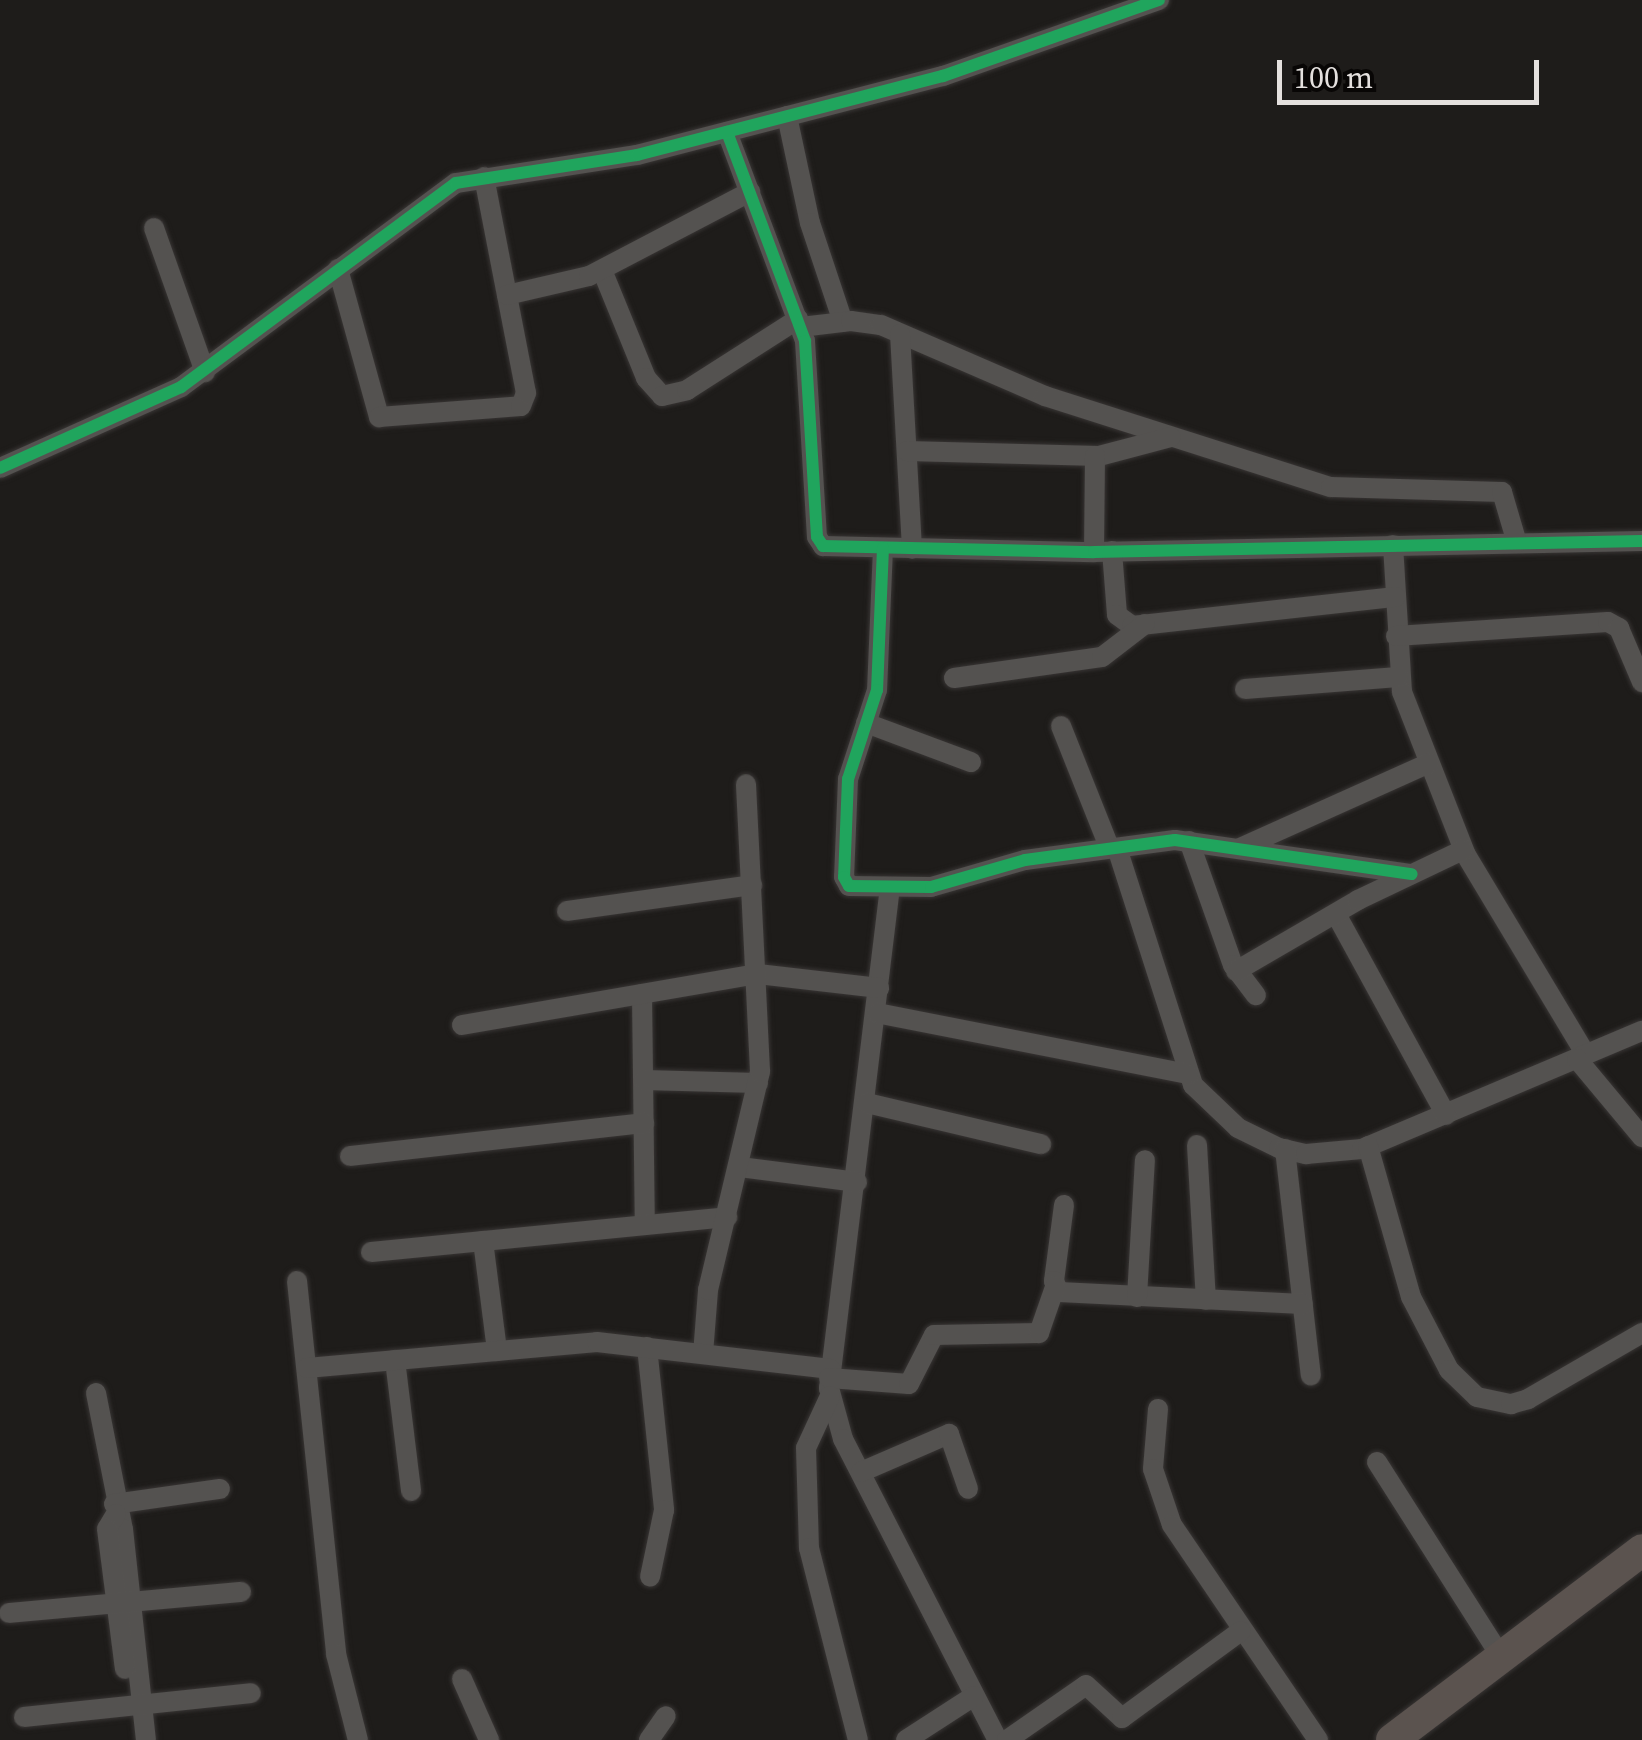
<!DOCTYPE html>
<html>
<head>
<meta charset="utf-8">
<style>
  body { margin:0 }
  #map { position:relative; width:1642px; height:1740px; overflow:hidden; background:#1e1c1a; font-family:"Source Serif 4",serif }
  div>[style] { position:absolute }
  .roads { filter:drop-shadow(0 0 2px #383534) drop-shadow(0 0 2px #383534) }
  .minor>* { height:20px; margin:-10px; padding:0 10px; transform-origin:10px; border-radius:10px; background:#545250 }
  .trunk>* { height:32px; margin:-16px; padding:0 16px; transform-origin:16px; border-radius:16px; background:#5b534f }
  .cycleway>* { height:12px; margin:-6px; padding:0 6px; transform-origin:6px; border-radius:6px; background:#20a55d }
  span { translate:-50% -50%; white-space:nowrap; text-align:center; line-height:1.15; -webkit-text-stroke:10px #080605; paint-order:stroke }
  .scale { position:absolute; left:1277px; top:60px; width:262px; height:45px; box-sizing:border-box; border:5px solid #e4e0de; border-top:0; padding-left:12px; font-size:30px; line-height:35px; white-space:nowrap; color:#e4e0de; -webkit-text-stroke:8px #080605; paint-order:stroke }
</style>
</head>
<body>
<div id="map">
  <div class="roads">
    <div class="minor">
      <i style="left:787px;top:116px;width:109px;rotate:77.9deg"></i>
      <i style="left:810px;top:223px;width:104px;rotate:71.6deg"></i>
      <i style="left:727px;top:132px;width:223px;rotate:69.5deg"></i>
      <i style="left:805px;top:341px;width:196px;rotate:86.5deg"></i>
      <i style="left:817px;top:537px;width:11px;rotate:56deg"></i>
      <i style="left:823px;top:546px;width:271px;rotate:1.3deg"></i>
      <i style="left:1094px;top:552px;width:548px;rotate:-1.15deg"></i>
      <i style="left:154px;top:228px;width:153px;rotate:70.5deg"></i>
      <i style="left:338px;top:269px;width:154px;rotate:74.5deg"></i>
      <i style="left:379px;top:417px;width:142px;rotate:-4.4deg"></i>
      <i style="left:521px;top:406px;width:14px;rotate:-69deg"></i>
      <i style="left:526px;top:393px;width:220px;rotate:-101deg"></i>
      <i style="left:602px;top:270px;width:117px;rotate:67.8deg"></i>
      <i style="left:646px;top:378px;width:24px;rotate:48deg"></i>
      <i style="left:662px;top:396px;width:26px;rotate:-13deg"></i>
      <i style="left:687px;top:390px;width:132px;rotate:-32.6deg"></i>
      <i style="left:507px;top:295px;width:84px;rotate:-13deg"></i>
      <i style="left:589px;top:276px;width:182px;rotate:-27.6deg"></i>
      <i style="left:801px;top:327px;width:50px;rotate:-6.8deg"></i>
      <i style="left:851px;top:321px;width:30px;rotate:8deg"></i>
      <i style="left:881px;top:325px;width:179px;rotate:23.4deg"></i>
      <i style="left:1045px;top:396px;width:300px;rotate:17.7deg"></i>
      <i style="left:1331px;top:487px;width:171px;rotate:1.7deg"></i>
      <i style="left:1502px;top:492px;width:53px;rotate:73.6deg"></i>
      <i style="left:900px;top:334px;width:215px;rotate:86.8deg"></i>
      <i style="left:907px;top:451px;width:192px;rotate:1.5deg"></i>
      <i style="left:1099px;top:456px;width:74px;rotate:-14.8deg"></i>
      <i style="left:0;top:468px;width:198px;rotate:-24.1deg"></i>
      <i style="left:181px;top:387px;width:342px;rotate:-36.6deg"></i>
      <i style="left:456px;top:183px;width:183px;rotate:-8.8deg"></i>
      <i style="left:637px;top:155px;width:316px;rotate:-14.5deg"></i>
      <i style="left:943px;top:76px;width:229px;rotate:-19.4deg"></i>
      <i style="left:1393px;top:545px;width:147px;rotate:86.5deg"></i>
      <i style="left:1402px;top:692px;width:175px;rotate:68.6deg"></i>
      <i style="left:1466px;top:855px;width:233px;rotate:59deg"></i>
      <i style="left:883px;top:548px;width:142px;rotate:92.4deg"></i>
      <i style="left:877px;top:690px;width:94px;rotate:108deg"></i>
      <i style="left:848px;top:779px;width:98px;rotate:92.3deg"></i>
      <i style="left:844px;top:877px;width:10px;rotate:61deg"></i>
      <i style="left:849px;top:886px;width:82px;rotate:0.7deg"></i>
      <i style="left:931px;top:887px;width:98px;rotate:-16deg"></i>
      <i style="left:1025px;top:860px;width:151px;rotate:-7.6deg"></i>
      <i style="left:1175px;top:840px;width:239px;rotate:8.2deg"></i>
      <i style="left:1112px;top:551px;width:64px;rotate:85.5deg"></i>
      <i style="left:1117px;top:615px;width:19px;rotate:36deg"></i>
      <i style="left:1132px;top:626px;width:265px;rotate:-6.3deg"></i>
      <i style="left:1094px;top:552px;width:96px;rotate:-89.4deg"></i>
      <i style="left:1396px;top:636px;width:212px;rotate:-3.8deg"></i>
      <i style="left:1608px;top:622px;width:13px;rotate:29deg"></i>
      <i style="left:1619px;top:628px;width:59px;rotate:66.9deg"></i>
      <i style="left:954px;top:678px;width:149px;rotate:-8.1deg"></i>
      <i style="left:1102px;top:657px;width:54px;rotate:-37.5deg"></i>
      <i style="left:1245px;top:689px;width:153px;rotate:-4.5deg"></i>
      <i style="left:866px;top:723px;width:112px;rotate:20.4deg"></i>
      <i style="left:1061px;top:726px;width:132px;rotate:68.3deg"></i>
      <i style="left:1189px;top:841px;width:132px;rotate:70.5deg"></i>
      <i style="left:1233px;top:965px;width:38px;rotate:53deg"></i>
      <i style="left:1117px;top:848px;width:249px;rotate:72.2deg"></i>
      <i style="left:1193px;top:1085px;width:62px;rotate:43.7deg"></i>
      <i style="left:1238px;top:1128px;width:46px;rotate:26deg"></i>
      <i style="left:1279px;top:1148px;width:28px;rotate:13deg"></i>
      <i style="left:1306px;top:1154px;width:56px;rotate:-5.1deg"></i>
      <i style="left:1362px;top:1149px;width:304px;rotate:-22.9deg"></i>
      <i style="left:1240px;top:848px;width:207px;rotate:-24.2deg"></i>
      <i style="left:890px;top:887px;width:505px;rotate:96.94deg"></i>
      <i style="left:829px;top:1388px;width:53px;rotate:74.6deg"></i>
      <i style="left:843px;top:1439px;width:339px;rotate:62.8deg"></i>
      <i style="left:567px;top:911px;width:187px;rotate:-8deg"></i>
      <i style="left:1336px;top:914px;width:229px;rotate:61.3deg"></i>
      <i style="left:1236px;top:971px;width:141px;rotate:-30.2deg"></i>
      <i style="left:1358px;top:900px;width:116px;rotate:-25.5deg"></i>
      <i style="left:642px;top:994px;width:231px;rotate:89.3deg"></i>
      <i style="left:877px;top:1013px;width:317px;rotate:11.1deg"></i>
      <i style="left:462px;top:1025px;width:300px;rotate:-9.8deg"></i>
      <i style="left:758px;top:974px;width:122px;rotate:6.6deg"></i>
      <i style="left:1577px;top:1059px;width:102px;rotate:50.2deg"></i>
      <i style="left:644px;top:1080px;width:114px;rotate:1.5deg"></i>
      <i style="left:867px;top:1103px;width:179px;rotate:13.3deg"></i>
      <i style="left:1197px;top:1145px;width:155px;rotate:86.7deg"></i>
      <i style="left:1368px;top:1146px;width:157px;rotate:74.1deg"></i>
      <i style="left:1411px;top:1297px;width:82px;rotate:62.5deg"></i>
      <i style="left:1449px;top:1370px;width:39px;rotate:44deg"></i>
      <i style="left:1477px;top:1397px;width:35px;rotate:12deg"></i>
      <i style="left:1511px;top:1404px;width:18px;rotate:-16deg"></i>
      <i style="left:1528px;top:1399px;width:132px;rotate:-30.1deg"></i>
      <i style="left:1285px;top:1149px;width:228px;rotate:83.5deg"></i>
      <i style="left:350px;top:1156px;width:296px;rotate:-6.4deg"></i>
      <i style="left:740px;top:1167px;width:118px;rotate:7.3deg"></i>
      <i style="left:1064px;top:1205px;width:77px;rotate:97.5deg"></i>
      <i style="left:1054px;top:1281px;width:12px;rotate:66deg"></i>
      <i style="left:1059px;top:1292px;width:244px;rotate:2.8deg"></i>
      <i style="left:483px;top:1241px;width:111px;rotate:82.7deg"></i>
      <i style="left:371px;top:1252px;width:358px;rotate:-5.6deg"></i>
      <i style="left:297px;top:1281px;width:375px;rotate:84deg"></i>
      <i style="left:336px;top:1654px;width:89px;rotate:75.7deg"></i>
      <i style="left:1137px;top:1297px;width:137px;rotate:-86.7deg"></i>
      <i style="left:647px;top:1347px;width:164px;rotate:84deg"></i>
      <i style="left:664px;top:1510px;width:68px;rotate:101.8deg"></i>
      <i style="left:703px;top:1354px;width:64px;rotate:-85.5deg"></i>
      <i style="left:708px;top:1290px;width:225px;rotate:-76.6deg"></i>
      <i style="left:760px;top:1071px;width:287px;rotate:-92.8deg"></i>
      <i style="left:395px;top:1360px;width:132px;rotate:83deg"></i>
      <i style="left:307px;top:1368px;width:291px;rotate:-5.1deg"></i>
      <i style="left:597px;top:1342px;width:235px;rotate:6.6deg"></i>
      <i style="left:829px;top:1378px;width:80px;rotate:4.3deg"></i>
      <i style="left:909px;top:1384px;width:55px;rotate:-63deg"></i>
      <i style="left:934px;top:1335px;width:105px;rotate:-1.1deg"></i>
      <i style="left:1039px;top:1333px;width:49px;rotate:-70.8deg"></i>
      <i style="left:96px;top:1393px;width:139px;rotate:78.8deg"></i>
      <i style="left:123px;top:1529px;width:212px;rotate:83.8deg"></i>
      <i style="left:830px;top:1396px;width:57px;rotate:114.8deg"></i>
      <i style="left:806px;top:1448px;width:100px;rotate:88.3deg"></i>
      <i style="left:809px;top:1548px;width:198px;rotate:75.7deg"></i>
      <i style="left:1158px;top:1409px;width:60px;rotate:94.8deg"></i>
      <i style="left:1153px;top:1469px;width:59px;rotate:71.3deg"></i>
      <i style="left:1172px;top:1525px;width:260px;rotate:55.8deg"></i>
      <i style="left:1377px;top:1462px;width:231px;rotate:57.5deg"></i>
      <i style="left:861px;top:1472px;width:96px;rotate:-23.4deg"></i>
      <i style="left:949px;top:1434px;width:58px;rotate:70.9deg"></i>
      <i style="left:114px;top:1504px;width:107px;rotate:-8.1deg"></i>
      <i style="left:116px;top:1514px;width:17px;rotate:121deg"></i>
      <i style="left:107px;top:1529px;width:141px;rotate:82.7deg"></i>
      <i style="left:9px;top:1613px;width:233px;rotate:-5.2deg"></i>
      <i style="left:462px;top:1679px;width:67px;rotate:66.1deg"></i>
      <i style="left:24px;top:1717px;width:228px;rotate:-6deg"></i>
      <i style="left:649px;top:1740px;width:29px;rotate:-55deg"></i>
      <i style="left:906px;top:1740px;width:81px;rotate:-32.9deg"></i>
      <i style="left:1007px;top:1740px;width:96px;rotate:-34.8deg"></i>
      <i style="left:1086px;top:1685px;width:49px;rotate:42.5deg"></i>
      <i style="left:1122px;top:1718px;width:147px;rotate:-36.2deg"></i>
    </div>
    <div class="trunk">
      <i style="left:1392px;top:1740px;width:314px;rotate:-37.2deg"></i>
    </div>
  </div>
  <div class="cycleway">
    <i style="left:727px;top:132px;width:223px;rotate:69.5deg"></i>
    <i style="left:805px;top:341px;width:196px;rotate:86.5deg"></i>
    <i style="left:817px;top:537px;width:11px;rotate:56deg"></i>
    <i style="left:823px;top:546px;width:271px;rotate:1.3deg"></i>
    <i style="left:1094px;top:552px;width:548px;rotate:-1.15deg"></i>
    <i style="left:0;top:468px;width:198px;rotate:-24.1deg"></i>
    <i style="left:181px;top:387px;width:342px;rotate:-36.6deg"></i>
    <i style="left:456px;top:183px;width:183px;rotate:-8.8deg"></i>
    <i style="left:637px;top:155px;width:316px;rotate:-14.5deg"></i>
    <i style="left:943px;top:76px;width:229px;rotate:-19.4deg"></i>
    <i style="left:883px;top:548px;width:142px;rotate:92.4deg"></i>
    <i style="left:877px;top:690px;width:94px;rotate:108deg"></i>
    <i style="left:848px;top:779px;width:98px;rotate:92.3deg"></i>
    <i style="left:844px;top:877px;width:10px;rotate:61deg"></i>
    <i style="left:849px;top:886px;width:82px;rotate:0.7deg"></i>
    <i style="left:931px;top:887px;width:98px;rotate:-16deg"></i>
    <i style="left:1025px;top:860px;width:151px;rotate:-7.6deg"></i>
    <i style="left:1175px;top:840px;width:239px;rotate:8.2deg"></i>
  </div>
  <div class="scale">100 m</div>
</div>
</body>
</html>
